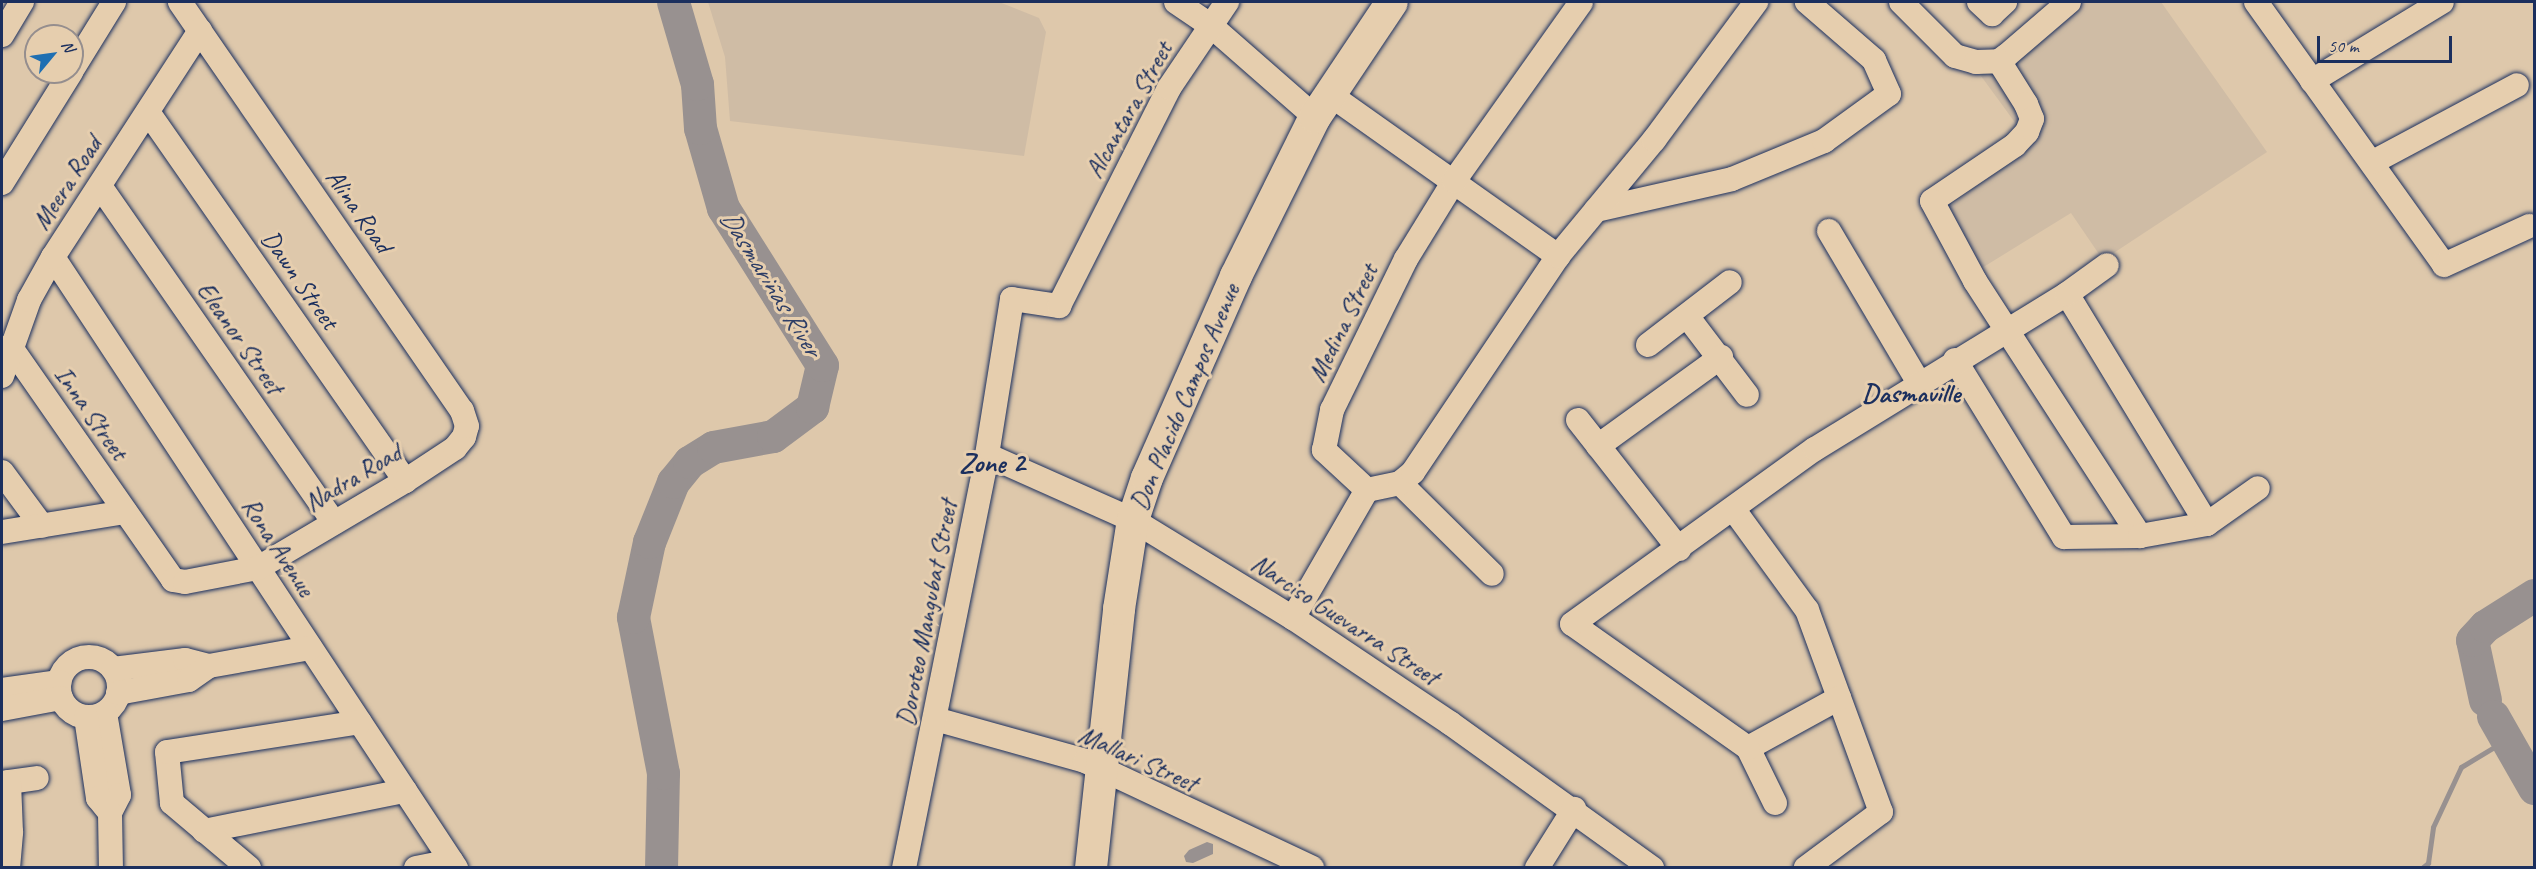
<!DOCTYPE html>
<html>
<head>
<meta charset="utf-8">
<style>
  body { margin:0 }
  #map { position:relative; width:2536px; height:869px; overflow:hidden; background:#dec8ab; font-family:Caveat,sans-serif }
  div>[style] { position:absolute }
  .built>* { inset:0; background:#cfbca5 }
  .water>* { inset:0; background:#989190 }
  .stream>* { height:5px; margin:-2.5px; padding:0 2.5px; transform-origin:2.5px; border-radius:2.5px; background:#989190 }
  .river>* { height:33px; margin:-16.5px; padding:0 16.5px; transform-origin:16.5px; border-radius:16.5px; background:#989190 }
  .roads { filter:drop-shadow(0 0 2px #1b2f5e) drop-shadow(0 0 2px #1b2f5e) }
  .minor>* { height:24px; margin:-12px; padding:0 12px; transform-origin:12px; border-radius:12px; background:#e6ceae }
  .minor>.ring { margin:-12px; padding:0; box-sizing:content-box; background:none; border:24px solid #e6ceae; border-radius:50% }
  .major>* { height:32px; margin:-16px; padding:0 16px; transform-origin:16px; border-radius:16px; background:#e6ceae }
  span { translate:-50% -50%; white-space:nowrap; text-align:center; line-height:1.15; -webkit-text-stroke:6px #e6ceae; paint-order:stroke }
  .street-label { font-size:26px; color:#1b2f5e }
  .water-label { font-size:27px; color:#2e3e66; font-style:italic }
  .neighbourhood-label { font-size:27px; color:#1b2f5e; font-weight:700 }
  .quarter-label { font-size:28px; color:#1b2f5e; font-weight:700 }
  .frame { position:absolute; inset:0; border:3px solid #1b2f5e; pointer-events:none }
  .north { position:absolute; left:24px; top:24px; width:60px; height:60px; box-sizing:border-box; background:#e6ceae; border:2px solid #958e8e; border-radius:50%; rotate:61deg; font-size:16px; font-weight:700; line-height:24px; text-align:center; color:#1b2f5e }
  .north::after { content:''; display:block; margin:auto; width:21px; height:27px; background:#1f6fb2; clip-path:polygon(50% 0,100% 100%,50% 72%,0 100%) }
  .scale { position:absolute; left:2317px; top:36px; width:135px; height:27px; box-sizing:border-box; border:3px solid #1b2f5e; border-top:0; padding-left:8px; font-size:18px; line-height:21px; white-space:nowrap; color:#1b2f5e; -webkit-text-stroke:4px #e6ceae; paint-order:stroke }
</style>
</head>
<body>
<div id="map">
  <div class="built">
    <i style="clip-path:polygon(708px 2px,999px 2px,1039px 18px,1046px 32px,1024px 156px,730px 121px,725px 57px)"></i>
    <i style="clip-path:polygon(2057px 2px,2161px 2px,2267px 152px,2103px 260px,2071px 213px,1977px 271px,1942px 213px,2030px 143px,1981px 76px)"></i>
  </div>
  <div class="water">
    <i style="clip-path:polygon(1207px 842px,1213px 844px,1213px 854px,1193px 863px,1186px 862px,1184px 856px,1189px 850px)"></i>
  </div>
  <div class="stream">
    <i style="left:2422px;top:868px;width:8px;rotate:-40deg"></i>
    <i style="left:2428px;top:863px;width:36px;rotate:-82deg"></i>
    <i style="left:2433px;top:827px;width:66px;rotate:-65deg"></i>
    <i style="left:2461px;top:767px;width:52px;rotate:-31deg"></i>
  </div>
  <div class="river">
    <i style="left:2485px;top:700px;width:61px;rotate:-102.2deg"></i>
    <i style="left:2472px;top:640px;width:19px;rotate:-47deg"></i>
    <i style="left:2485px;top:626px;width:58px;rotate:-32.3deg"></i>
    <i style="left:2493px;top:716px;width:83px;rotate:60.3deg"></i>
    <i style="left:661px;top:868px;width:95px;rotate:-88.8deg"></i>
    <i style="left:663px;top:773px;width:159px;rotate:-100.9deg"></i>
    <i style="left:633px;top:617px;width:77px;rotate:-78deg"></i>
    <i style="left:649px;top:542px;width:65px;rotate:-68.2deg"></i>
    <i style="left:673px;top:482px;width:26px;rotate:-51deg"></i>
    <i style="left:689px;top:462px;width:28px;rotate:-32deg"></i>
    <i style="left:713px;top:447px;width:61px;rotate:-10.4deg"></i>
    <i style="left:773px;top:436px;width:49px;rotate:-36.6deg"></i>
    <i style="left:812px;top:407px;width:43px;rotate:-76.6deg"></i>
    <i style="left:822px;top:365px;width:186px;rotate:-122.2deg"></i>
    <i style="left:723px;top:208px;width:83px;rotate:-106deg"></i>
    <i style="left:700px;top:128px;width:44px;rotate:-93.9deg"></i>
    <i style="left:697px;top:84px;width:85px;rotate:-106.3deg"></i>
  </div>
  <div class="roads">
    <div class="minor">
      <i style="left:1176px;top:2px;width:41px;rotate:34.1deg"></i>
      <i style="left:1210px;top:25px;width:140px;rotate:41.2deg"></i>
      <i style="left:1901px;top:2px;width:76px;rotate:45deg"></i>
      <i style="left:1955px;top:56px;width:22px;rotate:16deg"></i>
      <i style="left:1976px;top:62px;width:23px;rotate:-2deg"></i>
      <i style="left:1999px;top:61px;width:9px;rotate:-36deg"></i>
      <i style="left:2006px;top:56px;width:83px;rotate:-40.6deg"></i>
      <i style="left:1979px;top:2px;width:18px;rotate:43deg"></i>
      <i style="left:1992px;top:14px;width:18px;rotate:-43deg"></i>
      <i style="left:2256px;top:2px;width:323px;rotate:54.4deg"></i>
      <i style="left:2444px;top:265px;width:94px;rotate:-24.6deg"></i>
      <i style="left:2px;top:35px;width:39px;rotate:-59deg"></i>
      <i style="left:1999px;top:61px;width:51px;rotate:57.9deg"></i>
      <i style="left:2026px;top:104px;width:16px;rotate:68deg"></i>
      <i style="left:2032px;top:119px;width:14px;rotate:111deg"></i>
      <i style="left:2027px;top:132px;width:18px;rotate:133deg"></i>
      <i style="left:2015px;top:145px;width:100px;rotate:146deg"></i>
      <i style="left:1932px;top:201px;width:91px;rotate:61.7deg"></i>
      <i style="left:1975px;top:281px;width:304px;rotate:57.1deg"></i>
      <i style="left:72px;top:70px;width:80px;rotate:-58.3deg"></i>
      <i style="left:2312px;top:81px;width:152px;rotate:-31.3deg"></i>
      <i style="left:1329px;top:94px;width:281px;rotate:35.3deg"></i>
      <i style="left:148px;top:112px;width:450px;rotate:55.1deg"></i>
      <i style="left:2373px;top:162px;width:163px;rotate:-28.1deg"></i>
      <i style="left:2px;top:183px;width:131px;rotate:-58.1deg"></i>
      <i style="left:100px;top:186px;width:410px;rotate:55.2deg"></i>
      <i style="left:1596px;top:210px;width:139px;rotate:-12.8deg"></i>
      <i style="left:1732px;top:179px;width:100px;rotate:-22.4deg"></i>
      <i style="left:1824px;top:141px;width:80px;rotate:-35.9deg"></i>
      <i style="left:1889px;top:94px;width:37px;rotate:-114deg"></i>
      <i style="left:1874px;top:60px;width:89px;rotate:-139.1deg"></i>
      <i style="left:1829px;top:231px;width:177px;rotate:59.4deg"></i>
      <i style="left:53px;top:257px;width:732px;rotate:56.59deg"></i>
      <i style="left:1687px;top:316px;width:99px;rotate:52.8deg"></i>
      <i style="left:1648px;top:345px;width:103px;rotate:-37.5deg"></i>
      <i style="left:10px;top:346px;width:285px;rotate:55.1deg"></i>
      <i style="left:173px;top:580px;width:12px;rotate:9deg"></i>
      <i style="left:185px;top:582px;width:74px;rotate:-10.9deg"></i>
      <i style="left:258px;top:568px;width:171px;rotate:-30.6deg"></i>
      <i style="left:405px;top:481px;width:60px;rotate:-33.4deg"></i>
      <i style="left:455px;top:448px;width:14px;rotate:-51deg"></i>
      <i style="left:464px;top:437px;width:11px;rotate:-75deg"></i>
      <i style="left:467px;top:426px;width:16px;rotate:-108deg"></i>
      <i style="left:462px;top:411px;width:497px;rotate:-124.6deg"></i>
      <i style="left:1955px;top:360px;width:208px;rotate:58.4deg"></i>
      <i style="left:2064px;top:537px;width:76px;rotate:-0.8deg"></i>
      <i style="left:2140px;top:536px;width:68px;rotate:-10.2deg"></i>
      <i style="left:2207px;top:524px;width:269px;rotate:-121.3deg"></i>
      <i style="left:2px;top:376px;width:81px;rotate:-70.4deg"></i>
      <i style="left:29px;top:300px;width:49px;rotate:-60.8deg"></i>
      <i style="left:53px;top:257px;width:270px;rotate:-57deg"></i>
      <i style="left:1578px;top:420px;width:164px;rotate:51.9deg"></i>
      <i style="left:1598px;top:446px;width:152px;rotate:-35.9deg"></i>
      <i style="left:987px;top:455px;width:160px;rotate:24deg"></i>
      <i style="left:1133px;top:520px;width:188px;rotate:31.5deg"></i>
      <i style="left:1293px;top:618px;width:189px;rotate:33.8deg"></i>
      <i style="left:1450px;top:723px;width:249px;rotate:35.7deg"></i>
      <i style="left:2px;top:472px;width:67px;rotate:53.5deg"></i>
      <i style="left:1400px;top:483px;width:129px;rotate:44.7deg"></i>
      <i style="left:1367px;top:490px;width:34px;rotate:-12deg"></i>
      <i style="left:1400px;top:483px;width:17px;rotate:-40deg"></i>
      <i style="left:1413px;top:472px;width:260px;rotate:-56.1deg"></i>
      <i style="left:1558px;top:256px;width:151px;rotate:-50.4deg"></i>
      <i style="left:1654px;top:140px;width:172px;rotate:-53.5deg"></i>
      <i style="left:1734px;top:510px;width:124px;rotate:53.9deg"></i>
      <i style="left:1807px;top:610px;width:215px;rotate:69.9deg"></i>
      <i style="left:1881px;top:812px;width:94px;rotate:143.3deg"></i>
      <i style="left:2207px;top:524px;width:62px;rotate:-35.2deg"></i>
      <i style="left:2px;top:532px;width:125px;rotate:-9.2deg"></i>
      <i style="left:1293px;top:618px;width:148px;rotate:-60deg"></i>
      <i style="left:1367px;top:490px;width:59px;rotate:-137.1deg"></i>
      <i style="left:1324px;top:450px;width:41px;rotate:-78.7deg"></i>
      <i style="left:1332px;top:410px;width:168px;rotate:-63.9deg"></i>
      <i style="left:1406px;top:259px;width:92px;rotate:-58.4deg"></i>
      <i style="left:1454px;top:181px;width:219px;rotate:-54.6deg"></i>
      <i class="ring" style="left:59px;top:657px;width:36px;height:36px"></i>
      <i style="left:113px;top:669px;width:73px;rotate:-7.1deg"></i>
      <i style="left:185px;top:660px;width:25px;rotate:14deg"></i>
      <i style="left:209px;top:666px;width:103px;rotate:-10.1deg"></i>
      <i style="left:2px;top:690px;width:58px;rotate:-8deg"></i>
      <i style="left:118px;top:693px;width:72px;rotate:-10.4deg"></i>
      <i style="left:189px;top:680px;width:24px;rotate:-35deg"></i>
      <i style="left:2px;top:709px;width:60px;rotate:-10.6deg"></i>
      <i style="left:105px;top:713px;width:83px;rotate:80.3deg"></i>
      <i style="left:119px;top:795px;width:20px;rotate:117deg"></i>
      <i style="left:110px;top:813px;width:55px;rotate:89deg"></i>
      <i style="left:86px;top:717px;width:82px;rotate:81.6deg"></i>
      <i style="left:98px;top:798px;width:19px;rotate:51deg"></i>
      <i style="left:935px;top:719px;width:156px;rotate:15.6deg"></i>
      <i style="left:1085px;top:761px;width:251px;rotate:25.2deg"></i>
      <i style="left:1748px;top:748px;width:104px;rotate:-28.8deg"></i>
      <i style="left:2px;top:783px;width:35px;rotate:-8deg"></i>
      <i style="left:1775px;top:803px;width:61px;rotate:-116.1deg"></i>
      <i style="left:1748px;top:748px;width:215px;rotate:-144.8deg"></i>
      <i style="left:1572px;top:624px;width:299px;rotate:-35.8deg"></i>
      <i style="left:1815px;top:449px;width:296px;rotate:-31.6deg"></i>
      <i style="left:2067px;top:294px;width:49px;rotate:-35.9deg"></i>
      <i style="left:204px;top:831px;width:205px;rotate:-11.3deg"></i>
      <i style="left:8px;top:868px;width:36px;rotate:-85deg"></i>
      <i style="left:11px;top:832px;width:50px;rotate:-92.3deg"></i>
      <i style="left:249px;top:868px;width:101px;rotate:-139.8deg"></i>
      <i style="left:172px;top:803px;width:51px;rotate:-95.6deg"></i>
      <i style="left:167px;top:752px;width:195px;rotate:-8.8deg"></i>
      <i style="left:416px;top:868px;width:36px;rotate:-11deg"></i>
      <i style="left:904px;top:868px;width:421px;rotate:-78.6deg"></i>
      <i style="left:987px;top:455px;width:158px;rotate:-80.9deg"></i>
      <i style="left:1012px;top:299px;width:48px;rotate:8.5deg"></i>
      <i style="left:1059px;top:306px;width:244px;rotate:-63.2deg"></i>
      <i style="left:1169px;top:88px;width:104px;rotate:-56deg"></i>
      <i style="left:1537px;top:868px;width:70px;rotate:-57.9deg"></i>
    </div>
    <div class="major">
      <i style="left:1091px;top:868px;width:261px;rotate:-83.8deg"></i>
      <i style="left:1119px;top:609px;width:90px;rotate:-81.1deg"></i>
      <i style="left:1133px;top:520px;width:44px;rotate:-71.6deg"></i>
      <i style="left:1147px;top:478px;width:221px;rotate:-66.2deg"></i>
      <i style="left:1236px;top:276px;width:178px;rotate:-63.6deg"></i>
      <i style="left:1315px;top:117px;width:138px;rotate:-56.2deg"></i>
    </div>
  </div>
  <div class="street-label">
    <span style="left:1129px;top:110px;rotate:-61deg">Alcantara Street</span>
    <span style="left:67px;top:183px;rotate:-57deg">Meera Road</span>
    <span style="left:359px;top:211px;rotate:55deg">Alina Road</span>
    <span style="left:300px;top:280px;rotate:55deg">Dawn Street</span>
    <span style="left:1343px;top:323px;rotate:-64deg">Medina Street</span>
    <span style="left:240px;top:338px;rotate:55deg">Eleanor Street</span>
    <span style="left:1185px;top:397px;rotate:-67deg">Don Placido Campos Avenue</span>
    <span style="left:91px;top:413px;rotate:55deg">Inna Street</span>
    <span style="left:353px;top:478px;rotate:-31deg">Nadra Road</span>
    <span style="left:278px;top:547px;rotate:57deg">Rona Avenue</span>
    <span style="left:927px;top:613px;rotate:-79deg">Doroteo Mangubat Street</span>
    <span style="left:1345px;top:620px;rotate:33deg">Narciso Guevarra Street</span>
    <span style="left:1138px;top:759px;rotate:24deg">Mallari Street</span>
  </div>
  <div class="water-label">
    <span style="left:771px;top:283px;rotate:58deg">Dasmariñas River</span>
  </div>
  <div class="neighbourhood-label">
    <span style="left:1911px;top:394px">Dasmaville</span>
  </div>
  <div class="quarter-label">
    <span style="left:992px;top:463px">Zone 2</span>
  </div>
  <div class="frame"></div>
  <div class="north">N</div>
  <div class="scale">50 m</div>
</div>
</body>
</html>
